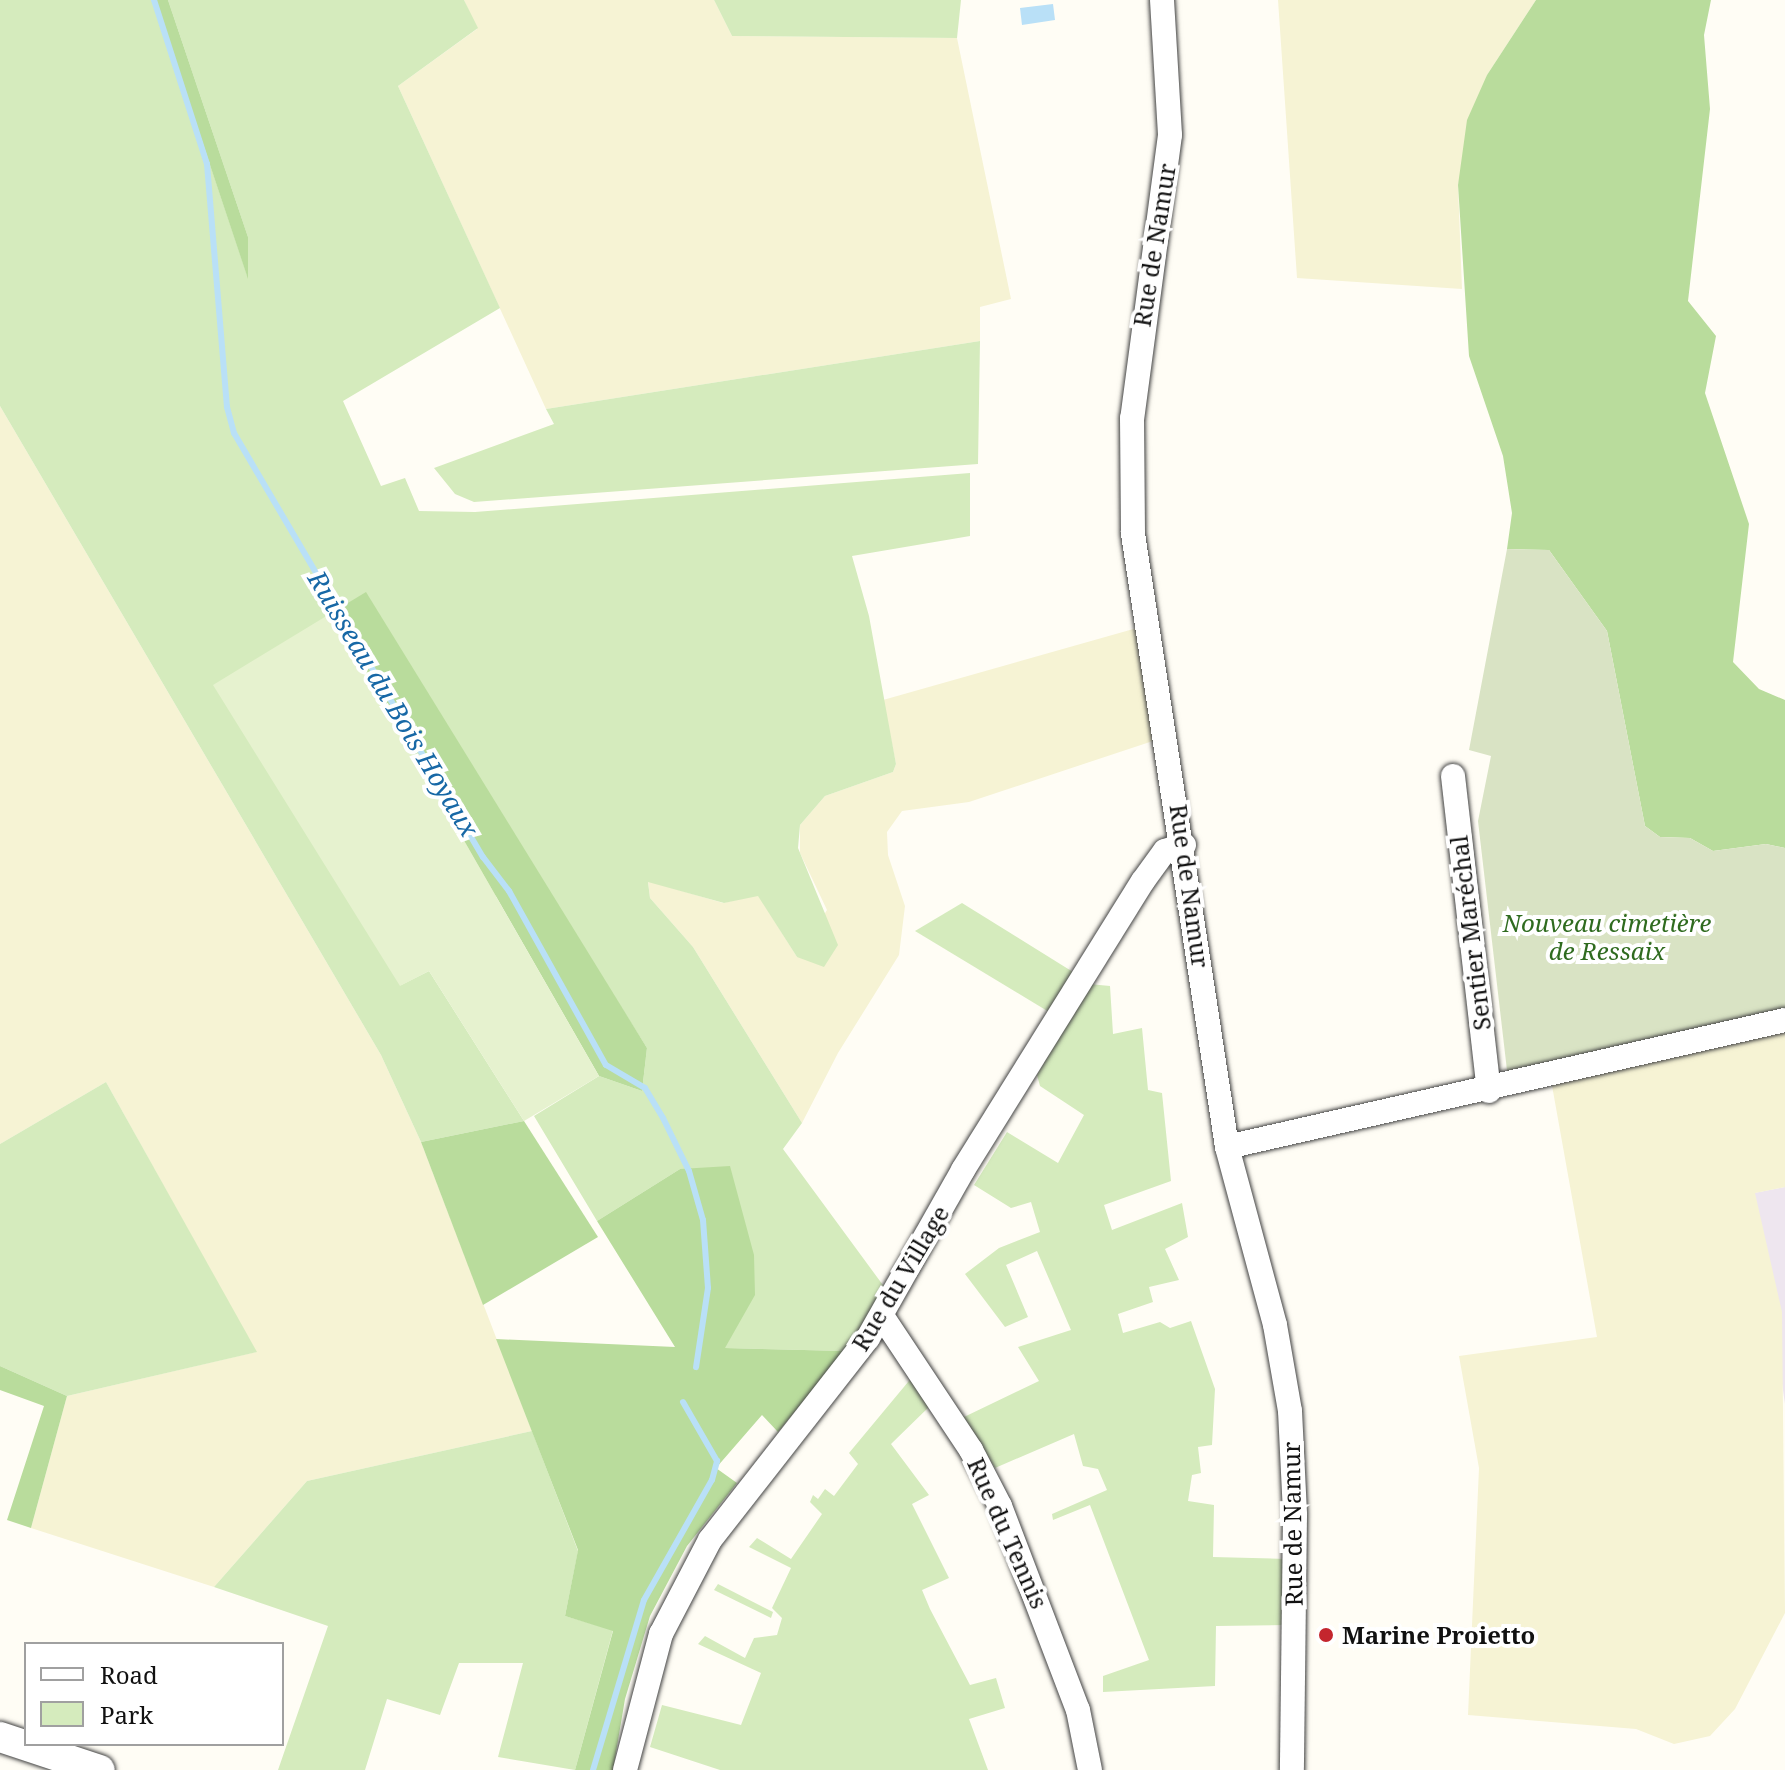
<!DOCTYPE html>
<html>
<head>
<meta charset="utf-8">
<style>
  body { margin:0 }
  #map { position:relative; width:1785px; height:1770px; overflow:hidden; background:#fffdf5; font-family:"Noto Serif",serif }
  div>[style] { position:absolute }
  .industrial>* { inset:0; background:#eee6ef }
  .farmland>* { inset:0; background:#f6f3d4 }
  .green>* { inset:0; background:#d5ebbd }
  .forest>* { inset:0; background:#b9dc9c }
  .cemetery>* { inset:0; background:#d9e3c4 }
  .pitch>* { inset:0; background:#e6f2cf }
  .water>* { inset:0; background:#b9e0f7 }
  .stream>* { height:6px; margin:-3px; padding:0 3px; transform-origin:3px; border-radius:3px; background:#b9e0f7 }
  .roads { filter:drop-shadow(0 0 2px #444) drop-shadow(0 0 2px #444) }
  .minor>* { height:24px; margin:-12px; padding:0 12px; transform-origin:12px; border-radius:12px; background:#fff }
  .tertiary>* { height:30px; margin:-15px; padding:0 15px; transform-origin:15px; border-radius:15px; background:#fff }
  .dots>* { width:22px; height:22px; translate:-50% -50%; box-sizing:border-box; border:4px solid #fff; border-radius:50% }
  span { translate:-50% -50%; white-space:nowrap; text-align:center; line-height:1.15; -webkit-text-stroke:8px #fff; paint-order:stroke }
  .street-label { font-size:24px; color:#111 }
  .park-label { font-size:24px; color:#2f6b1f; font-style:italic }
  .poi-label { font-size:24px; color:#111; font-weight:700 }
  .left { translate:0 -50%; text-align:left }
  .water-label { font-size:26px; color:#1768a6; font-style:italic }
  .legend { position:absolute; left:24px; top:1642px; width:260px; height:104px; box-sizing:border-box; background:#fff; border:2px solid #a0a0a0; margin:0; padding:10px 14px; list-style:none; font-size:24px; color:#111 }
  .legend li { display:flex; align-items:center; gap:16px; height:40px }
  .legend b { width:40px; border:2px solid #a0a0a0 }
</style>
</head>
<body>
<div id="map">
  <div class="industrial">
    <i style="clip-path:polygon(1785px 1187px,1785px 1404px,1754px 1193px)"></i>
  </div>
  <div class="farmland">
    <i style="clip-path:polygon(464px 0,714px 0,732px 36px,957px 38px,1011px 299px,980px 307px,980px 341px,546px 409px,398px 86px,477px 29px)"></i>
    <i style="clip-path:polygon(1278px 0,1536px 0,1487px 75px,1458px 185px,1462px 289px,1297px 278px)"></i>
    <i style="clip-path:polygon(0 406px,381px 1055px,421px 1142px,532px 1431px,307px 1481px,214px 1587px,31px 1528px,67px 1396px,256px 1352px,106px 1082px,0 1144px)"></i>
    <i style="clip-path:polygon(1144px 626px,1162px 738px,969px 802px,902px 811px,887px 832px,888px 855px,905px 906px,899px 955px,838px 1053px,802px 1123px,693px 947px,650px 898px,648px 881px,723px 903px,758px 895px,797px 957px,827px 910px,800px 853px,800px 825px,825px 796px,893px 772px,896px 764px,883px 700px)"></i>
    <i style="clip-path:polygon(1785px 1026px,1785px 1187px,1755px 1193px,1782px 1312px,1785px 1613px,1735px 1709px,1710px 1736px,1674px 1744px,1636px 1729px,1468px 1715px,1479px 1468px,1459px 1356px,1597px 1337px,1551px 1080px)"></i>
  </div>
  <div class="green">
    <i style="clip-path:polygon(0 0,155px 0,247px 275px,248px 237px,168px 0,464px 0,478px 28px,398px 86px,500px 308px,343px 401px,381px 486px,405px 478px,419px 511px,475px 512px,970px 473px,970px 536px,852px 556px,869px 616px,896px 764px,893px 772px,825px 796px,800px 825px,798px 848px,838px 945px,824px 967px,797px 957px,758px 896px,724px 903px,648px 882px,650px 898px,693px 947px,802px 1123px,783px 1149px,888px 1292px,845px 1351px,725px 1348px,680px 1169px,597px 1221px,534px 1116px,599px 1076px,642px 1091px,647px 1048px,530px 863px,401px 985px,429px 971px,524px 1121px,421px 1142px,381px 1055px,0 406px)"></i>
    <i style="clip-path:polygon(714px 0,961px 0,957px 38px,732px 36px)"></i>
    <i style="clip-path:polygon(980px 341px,978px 464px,474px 502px,455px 494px,434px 468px,554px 424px,546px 409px)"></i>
    <i style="clip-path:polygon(962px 903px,1073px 972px,1049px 1012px,915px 931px)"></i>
    <i style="clip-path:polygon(1089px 984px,1110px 986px,1113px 1034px,1142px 1028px,1148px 1090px,1162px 1093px,1171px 1181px,1104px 1205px,1112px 1230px,1182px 1203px,1188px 1237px,1165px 1249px,1179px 1280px,1149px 1287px,1153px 1302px,1118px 1314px,1123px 1333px,1160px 1322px,1170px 1328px,1191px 1321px,1215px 1389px,1212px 1445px,1198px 1447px,1201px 1473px,1192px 1475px,1188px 1501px,1214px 1505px,1213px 1557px,1286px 1559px,1286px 1625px,1216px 1626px,1215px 1686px,1103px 1692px,1103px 1676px,1149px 1660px,1090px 1505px,1053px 1520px,1052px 1514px,1107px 1490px,1098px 1469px,1083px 1466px,1074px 1434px,995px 1468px,964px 1417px,1039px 1381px,1018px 1347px,1071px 1330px,1037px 1251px,1006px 1265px,1028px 1317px,1005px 1327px,965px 1274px,999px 1248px,1040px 1232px,1031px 1202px,1011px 1208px,974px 1185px,1007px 1132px,1058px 1163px,1084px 1115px,1040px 1086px,1037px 1075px)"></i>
    <i style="clip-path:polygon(106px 1082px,257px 1352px,67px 1396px,0 1366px,0 1144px)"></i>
    <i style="clip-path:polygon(913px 1376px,932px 1404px,891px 1444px,929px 1495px,912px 1504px,949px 1578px,922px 1590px,930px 1609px,970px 1685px,996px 1678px,1005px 1708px,969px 1719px,988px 1770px,720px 1770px,650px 1747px,662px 1705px,741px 1725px,761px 1673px,698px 1644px,705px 1636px,745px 1658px,754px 1638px,777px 1635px,782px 1618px,772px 1608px,791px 1568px,749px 1547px,757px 1538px,791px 1559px,822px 1514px,810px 1502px,813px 1495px,818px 1499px,825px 1489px,834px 1496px,858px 1464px,849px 1453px)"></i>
    <i style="clip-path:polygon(532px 1431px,578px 1551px,565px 1616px,613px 1630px,575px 1770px,498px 1757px,523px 1663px,459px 1663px,440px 1715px,387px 1699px,365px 1770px,278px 1770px,328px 1626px,214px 1587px,307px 1481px)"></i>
    <i style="clip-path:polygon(718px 1584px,773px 1612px,771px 1618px,714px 1590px)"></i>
  </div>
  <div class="forest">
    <i style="clip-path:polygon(155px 0,168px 0,248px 237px,248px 279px)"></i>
    <i style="clip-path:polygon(1536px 0,1711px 0,1704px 35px,1710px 109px,1688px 301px,1716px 336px,1705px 393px,1749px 524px,1733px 662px,1759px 689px,1785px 700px,1785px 848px,1766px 844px,1713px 851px,1690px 838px,1660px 837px,1645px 826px,1607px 631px,1549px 550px,1507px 549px,1512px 513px,1503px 456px,1469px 356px,1458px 185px,1467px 120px,1487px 75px)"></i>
    <i style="clip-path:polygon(366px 592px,647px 1048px,642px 1091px,599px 1076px,333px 612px)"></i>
    <i style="clip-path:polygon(524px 1121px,598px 1237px,483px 1305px,421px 1142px)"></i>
    <i style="clip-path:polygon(730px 1166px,754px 1255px,755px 1295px,725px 1348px,845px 1351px,778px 1432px,762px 1415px,716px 1468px,737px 1483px,687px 1546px,650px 1616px,625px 1699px,613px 1770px,575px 1770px,613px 1631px,565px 1616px,578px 1550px,496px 1339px,675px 1347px,597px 1221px,680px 1169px)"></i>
    <i style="clip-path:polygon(0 1366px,67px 1396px,31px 1528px,7px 1520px,44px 1406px,0 1390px)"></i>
  </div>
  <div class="cemetery">
    <i style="clip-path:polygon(1507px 549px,1549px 550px,1607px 631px,1645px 826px,1660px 837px,1690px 838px,1713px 851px,1766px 844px,1785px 848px,1785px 1015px,1508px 1079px,1478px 821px,1491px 756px,1469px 750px)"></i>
  </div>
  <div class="pitch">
    <i style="clip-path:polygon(333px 612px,599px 1076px,524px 1121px,429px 971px,400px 986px,213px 685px)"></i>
  </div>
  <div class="water">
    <i style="clip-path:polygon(1053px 4px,1055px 20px,1022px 25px,1020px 8px)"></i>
  </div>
  <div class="stream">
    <i style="left:154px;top:0;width:172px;rotate:72.1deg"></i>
    <i style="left:207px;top:164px;width:244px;rotate:85.3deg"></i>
    <i style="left:227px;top:407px;width:27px;rotate:75deg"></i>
    <i style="left:234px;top:433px;width:492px;rotate:59.6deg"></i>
    <i style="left:483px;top:857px;width:43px;rotate:52.6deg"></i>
    <i style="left:509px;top:891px;width:199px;rotate:60.9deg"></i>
    <i style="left:606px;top:1065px;width:45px;rotate:30.5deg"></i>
    <i style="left:645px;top:1088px;width:35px;rotate:59deg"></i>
    <i style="left:663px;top:1118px;width:59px;rotate:63.9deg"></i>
    <i style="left:689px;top:1171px;width:51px;rotate:74.1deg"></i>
    <i style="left:703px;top:1220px;width:68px;rotate:85.8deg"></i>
    <i style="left:708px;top:1288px;width:80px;rotate:98.6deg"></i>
    <i style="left:593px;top:1770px;width:177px;rotate:-73.3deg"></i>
    <i style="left:644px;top:1600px;width:138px;rotate:-60.5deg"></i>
    <i style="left:712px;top:1480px;width:20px;rotate:-75deg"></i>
    <i style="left:717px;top:1461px;width:68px;rotate:-120deg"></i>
  </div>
  <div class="roads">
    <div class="minor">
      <i style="left:1162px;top:0;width:135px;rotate:86.6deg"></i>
      <i style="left:1170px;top:135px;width:286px;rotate:97.6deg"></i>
      <i style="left:1132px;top:418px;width:116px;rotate:89.5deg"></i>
      <i style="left:1133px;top:534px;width:620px;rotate:81.28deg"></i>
      <i style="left:1227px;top:1147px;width:184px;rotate:74.9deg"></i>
      <i style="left:1275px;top:1325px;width:87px;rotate:80.1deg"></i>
      <i style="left:1290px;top:1411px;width:104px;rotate:87.2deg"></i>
      <i style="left:1295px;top:1515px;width:255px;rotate:90.7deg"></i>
      <i style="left:1453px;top:776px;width:317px;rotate:83.5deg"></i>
      <i style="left:1227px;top:1147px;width:572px;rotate:-12.82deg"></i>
      <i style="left:882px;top:1316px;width:161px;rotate:56.4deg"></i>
      <i style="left:971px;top:1450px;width:63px;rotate:62.6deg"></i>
      <i style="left:1000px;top:1506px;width:218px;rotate:69.1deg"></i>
      <i style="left:1078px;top:1710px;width:61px;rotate:78.7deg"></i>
      <i style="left:625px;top:1770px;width:141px;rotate:-75.2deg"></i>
      <i style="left:661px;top:1634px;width:106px;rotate:-62.5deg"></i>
      <i style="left:710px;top:1540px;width:256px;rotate:-52deg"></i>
      <i style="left:868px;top:1338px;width:193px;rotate:-60.5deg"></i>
      <i style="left:963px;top:1170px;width:340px;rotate:-58.1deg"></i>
      <i style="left:1143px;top:881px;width:37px;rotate:-54deg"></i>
      <i style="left:1165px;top:851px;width:20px;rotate:-18deg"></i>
    </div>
    <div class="tertiary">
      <i style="left:0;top:1737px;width:105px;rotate:18.3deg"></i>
    </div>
  </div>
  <div class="dots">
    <i style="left:1326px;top:1635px;background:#c4262e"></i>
  </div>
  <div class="street-label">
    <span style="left:1154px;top:245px;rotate:-81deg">Rue de Namur</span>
    <span style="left:1190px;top:886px;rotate:82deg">Rue de Namur</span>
    <span style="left:1470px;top:933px;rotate:-97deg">Sentier Maréchal</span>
    <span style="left:900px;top:1278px;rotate:-59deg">Rue du Village</span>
    <span style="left:1292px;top:1524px;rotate:-91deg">Rue de Namur</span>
    <span style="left:1008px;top:1533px;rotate:66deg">Rue du Tennis</span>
  </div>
  <div class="park-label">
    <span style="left:1607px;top:937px">Nouveau cimetière<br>de Ressaix</span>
  </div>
  <div class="poi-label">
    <span class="left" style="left:1342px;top:1635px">Marine Proietto</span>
  </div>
  <div class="water-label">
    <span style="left:393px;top:704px;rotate:59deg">Ruisseau du Bois Hoyaux</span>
  </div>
  <ul class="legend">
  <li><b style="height:10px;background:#fff"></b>Road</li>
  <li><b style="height:22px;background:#d5ebbd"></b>Park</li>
  </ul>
</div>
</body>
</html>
